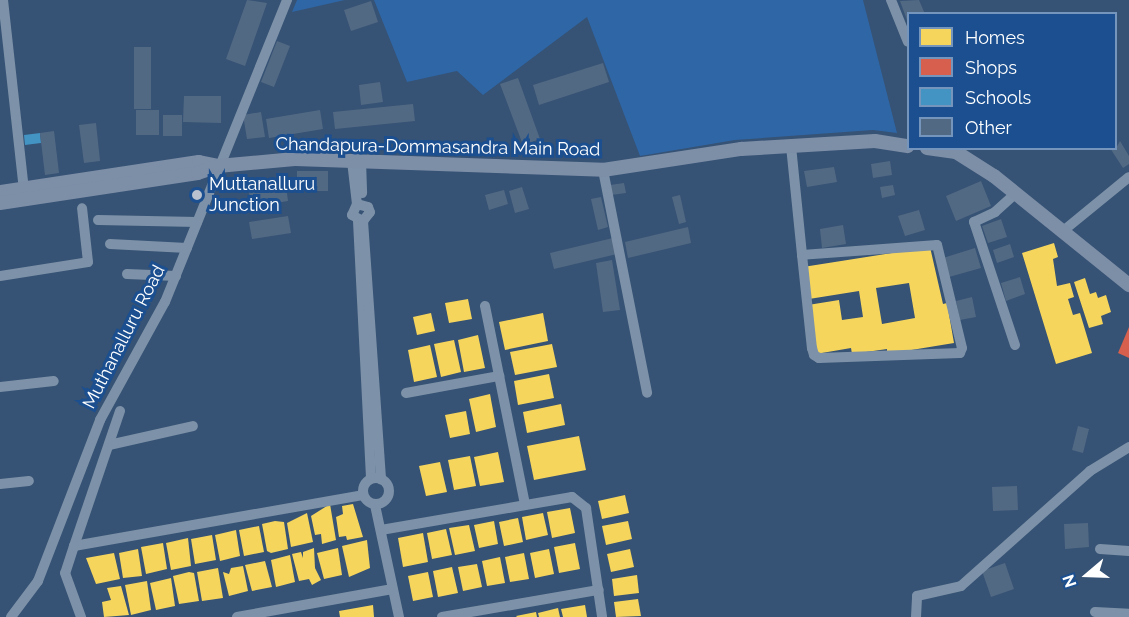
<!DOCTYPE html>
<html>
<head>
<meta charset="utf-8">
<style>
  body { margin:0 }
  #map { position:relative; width:1129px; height:617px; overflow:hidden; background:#365274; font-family:Raleway,sans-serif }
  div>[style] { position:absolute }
  .green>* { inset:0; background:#2f66a5 }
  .homes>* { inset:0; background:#f6d55c }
  .shops>* { inset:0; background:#d6604d }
  .schools>* { inset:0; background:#4393c3 }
  .building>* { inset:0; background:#526984 }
  .minor>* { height:10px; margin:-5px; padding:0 5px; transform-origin:5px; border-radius:5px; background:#7d92a8 }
  .minor>.ring { margin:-5px; padding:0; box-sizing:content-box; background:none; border:10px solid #7d92a8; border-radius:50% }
  .major>* { height:14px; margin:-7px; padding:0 7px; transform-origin:7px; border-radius:7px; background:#7d8ea7 }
  .dots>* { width:16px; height:16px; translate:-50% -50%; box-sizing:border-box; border:3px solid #1b4f8f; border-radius:50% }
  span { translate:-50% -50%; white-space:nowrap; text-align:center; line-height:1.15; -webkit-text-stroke:6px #1b4f8f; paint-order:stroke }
  .street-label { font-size:18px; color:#fff }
  .poi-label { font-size:18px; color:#fff }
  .left { translate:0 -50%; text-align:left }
  .legend { position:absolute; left:907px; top:12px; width:210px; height:138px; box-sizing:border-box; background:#1b4f8f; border:2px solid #7695bc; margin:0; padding:8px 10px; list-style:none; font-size:18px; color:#fff }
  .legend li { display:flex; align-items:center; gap:12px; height:30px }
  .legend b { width:30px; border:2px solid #7695bc }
  .north { position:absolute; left:1057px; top:545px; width:60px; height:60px; -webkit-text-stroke:4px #1b4f8f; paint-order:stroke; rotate:251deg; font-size:16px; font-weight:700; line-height:24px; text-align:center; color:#fff }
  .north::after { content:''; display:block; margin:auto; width:21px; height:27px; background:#fff; clip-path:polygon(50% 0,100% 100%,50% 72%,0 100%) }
</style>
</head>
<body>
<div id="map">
  <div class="green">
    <i style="clip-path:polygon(297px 0,345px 0,292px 12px)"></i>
    <i style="clip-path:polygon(374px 0,863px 0,897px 133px,873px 130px,735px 140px,640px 156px,587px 17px,483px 95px,457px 71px,407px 82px)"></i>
  </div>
  <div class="homes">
    <i style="clip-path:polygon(1054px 243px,1058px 257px,1053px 259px,1057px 286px,1070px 283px,1074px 297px,1068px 299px,1073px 315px,1080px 313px,1092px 353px,1056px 364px,1022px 253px)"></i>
    <i style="clip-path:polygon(evenodd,930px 247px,943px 304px,947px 303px,954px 343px,887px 354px,887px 349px,852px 354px,851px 348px,816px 354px,808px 305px,839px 300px,842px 320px,863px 317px,859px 291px,809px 299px,803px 267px,930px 247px,909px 283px,915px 318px,882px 324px,876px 288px,909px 283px)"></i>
    <i style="clip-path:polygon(1085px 278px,1090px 294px,1096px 292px,1098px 298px,1106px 295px,1111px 312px,1101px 316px,1103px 324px,1089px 328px,1074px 282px)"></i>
    <i style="clip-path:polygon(468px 299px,472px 319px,449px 323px,445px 303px)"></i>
    <i style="clip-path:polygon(431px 313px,435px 331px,417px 335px,413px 317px)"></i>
    <i style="clip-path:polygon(543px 313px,548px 341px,505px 350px,499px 322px)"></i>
    <i style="clip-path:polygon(478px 335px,485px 368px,464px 372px,458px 340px)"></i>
    <i style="clip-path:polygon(454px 340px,461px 372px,441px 377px,434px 344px)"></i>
    <i style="clip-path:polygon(552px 344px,557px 367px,515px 375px,510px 352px)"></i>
    <i style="clip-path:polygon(430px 345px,437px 377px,414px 382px,408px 350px)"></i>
    <i style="clip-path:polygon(549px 374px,554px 398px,518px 405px,514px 381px)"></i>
    <i style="clip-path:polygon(490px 394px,496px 427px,476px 432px,469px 399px)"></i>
    <i style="clip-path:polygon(561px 404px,565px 425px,527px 433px,523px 412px)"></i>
    <i style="clip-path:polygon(466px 411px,470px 434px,450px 438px,445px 415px)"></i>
    <i style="clip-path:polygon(579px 436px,586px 470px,534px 480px,527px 446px)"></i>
    <i style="clip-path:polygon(498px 452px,504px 482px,480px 486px,474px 457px)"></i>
    <i style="clip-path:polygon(470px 456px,476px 486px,454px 490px,448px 460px)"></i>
    <i style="clip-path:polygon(440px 462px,447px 492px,426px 496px,419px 466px)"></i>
    <i style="clip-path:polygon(625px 495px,629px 513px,602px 519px,598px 501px)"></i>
    <i style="clip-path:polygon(330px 504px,336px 540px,322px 544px,321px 534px,315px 535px,311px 516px)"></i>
    <i style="clip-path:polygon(353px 504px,363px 537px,347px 540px,346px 536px,339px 537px,336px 517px,343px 514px,342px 506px)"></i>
    <i style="clip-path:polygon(570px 508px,575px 533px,552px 538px,547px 512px)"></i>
    <i style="clip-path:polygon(307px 513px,313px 542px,291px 547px,287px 523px)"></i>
    <i style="clip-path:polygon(543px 513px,548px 535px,526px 540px,522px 517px)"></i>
    <i style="clip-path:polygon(518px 518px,523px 542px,504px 546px,499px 522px)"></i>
    <i style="clip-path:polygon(275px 521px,284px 522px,288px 549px,271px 553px,267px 551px,262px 524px)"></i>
    <i style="clip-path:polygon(494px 521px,498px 544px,479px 548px,474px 525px)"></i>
    <i style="clip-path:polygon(628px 521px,632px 539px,606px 545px,602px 526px)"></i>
    <i style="clip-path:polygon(469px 525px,475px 551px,455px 555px,449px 528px)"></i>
    <i style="clip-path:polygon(259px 526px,264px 552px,244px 556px,239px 530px)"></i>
    <i style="clip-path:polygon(446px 529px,452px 555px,432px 559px,427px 533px)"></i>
    <i style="clip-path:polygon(236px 530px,240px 556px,220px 561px,215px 535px)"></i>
    <i style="clip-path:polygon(423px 533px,428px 562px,403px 567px,398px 538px)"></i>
    <i style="clip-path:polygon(212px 535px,216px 560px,195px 564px,191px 539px)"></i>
    <i style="clip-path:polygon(188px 538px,191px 566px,171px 570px,166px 543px)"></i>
    <i style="clip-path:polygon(367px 540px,370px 568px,349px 577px,342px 546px)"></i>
    <i style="clip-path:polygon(163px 543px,167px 569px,146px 574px,141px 547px)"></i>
    <i style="clip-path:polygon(575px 543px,580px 569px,559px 573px,554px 547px)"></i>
    <i style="clip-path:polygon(314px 548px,315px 568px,321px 580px,312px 585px,309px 579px,299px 581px,292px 554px,301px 552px,303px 558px,303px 552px)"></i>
    <i style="clip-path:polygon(338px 548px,342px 575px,324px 579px,317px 553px)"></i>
    <i style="clip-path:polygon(138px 549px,142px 576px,123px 578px,119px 553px)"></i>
    <i style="clip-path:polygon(549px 549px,554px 574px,535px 578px,530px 553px)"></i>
    <i style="clip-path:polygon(630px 549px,634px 567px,611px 572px,607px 554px)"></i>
    <i style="clip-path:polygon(114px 553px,120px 579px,96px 584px,86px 558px)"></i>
    <i style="clip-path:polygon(524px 553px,529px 579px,510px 582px,505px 557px)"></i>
    <i style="clip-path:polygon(290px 555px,295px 582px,276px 587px,271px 560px)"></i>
    <i style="clip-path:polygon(500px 557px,505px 583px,487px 586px,482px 561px)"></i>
    <i style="clip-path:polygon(265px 561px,272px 587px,252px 591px,245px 565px)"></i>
    <i style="clip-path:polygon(477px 564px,482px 587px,463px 591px,458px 567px)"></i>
    <i style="clip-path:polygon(243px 566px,248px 591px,229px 596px,223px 572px,229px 574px,231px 568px)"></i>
    <i style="clip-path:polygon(452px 567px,458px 593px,438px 597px,433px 571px)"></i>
    <i style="clip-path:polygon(218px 568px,223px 598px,202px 601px,197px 572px)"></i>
    <i style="clip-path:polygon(189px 572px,194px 573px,199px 601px,179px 604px,173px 576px)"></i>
    <i style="clip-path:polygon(428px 572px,433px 597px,413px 601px,408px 576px)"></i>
    <i style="clip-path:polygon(637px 575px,639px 593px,614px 596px,612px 579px)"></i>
    <i style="clip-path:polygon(171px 578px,175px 606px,156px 610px,150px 583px)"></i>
    <i style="clip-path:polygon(147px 581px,151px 610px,131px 615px,125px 585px)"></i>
    <i style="clip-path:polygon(121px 586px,129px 615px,104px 617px,102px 602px,111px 600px,107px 588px)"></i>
    <i style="clip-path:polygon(638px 599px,641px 616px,616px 617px,614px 602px)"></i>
    <i style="clip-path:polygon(373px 605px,374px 617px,340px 617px,339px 611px)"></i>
    <i style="clip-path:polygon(585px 605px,587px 617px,563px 617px,561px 609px)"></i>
    <i style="clip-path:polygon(558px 608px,560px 617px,539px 617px,538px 613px)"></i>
    <i style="clip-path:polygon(536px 612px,537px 617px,517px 617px,516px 616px)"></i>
  </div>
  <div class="shops">
    <i style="clip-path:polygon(1129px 327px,1129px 358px,1118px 353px)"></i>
  </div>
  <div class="schools">
    <i style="clip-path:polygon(40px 133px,41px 143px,25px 145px,24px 135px)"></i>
  </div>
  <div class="building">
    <i style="clip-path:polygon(247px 0,267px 3px,245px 66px,226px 59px)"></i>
    <i style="clip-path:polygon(919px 0,925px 14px,908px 14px,908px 23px,900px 1px)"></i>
    <i style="clip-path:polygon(371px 1px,378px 22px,351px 31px,344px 10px)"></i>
    <i style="clip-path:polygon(277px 41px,290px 46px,274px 87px,261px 82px)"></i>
    <i style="clip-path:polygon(134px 47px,151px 47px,151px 109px,134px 109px)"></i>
    <i style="clip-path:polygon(603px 63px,609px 82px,539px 105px,533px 85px)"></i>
    <i style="clip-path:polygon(518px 78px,540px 139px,523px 145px,500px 84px)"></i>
    <i style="clip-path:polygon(380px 82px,383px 102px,361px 105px,359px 85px)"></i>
    <i style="clip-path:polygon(184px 96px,221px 96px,221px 123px,183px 122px)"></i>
    <i style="clip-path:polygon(413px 104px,415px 121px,335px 129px,333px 112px)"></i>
    <i style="clip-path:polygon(136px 110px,159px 110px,159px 135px,136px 135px)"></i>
    <i style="clip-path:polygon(320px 110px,323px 129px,269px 138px,266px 119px)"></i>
    <i style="clip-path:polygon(261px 112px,265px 137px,247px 139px,243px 115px)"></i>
    <i style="clip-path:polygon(163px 115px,182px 115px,182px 136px,163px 136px)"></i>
    <i style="clip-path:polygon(96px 123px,100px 161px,84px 163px,79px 125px)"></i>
    <i style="clip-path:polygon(54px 131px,59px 173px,45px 175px,40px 133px)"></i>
    <i style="clip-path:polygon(1120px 141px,1129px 156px,1129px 164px,1123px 168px,1110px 148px,1116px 148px)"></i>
    <i style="clip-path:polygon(890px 161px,892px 175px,873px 178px,871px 164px)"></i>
    <i style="clip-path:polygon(834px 167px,837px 182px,807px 187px,804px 171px)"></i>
    <i style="clip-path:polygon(297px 171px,328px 171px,328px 191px,297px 191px)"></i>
    <i style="clip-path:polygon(285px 179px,288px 201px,251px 207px,248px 185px)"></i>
    <i style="clip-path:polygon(981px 181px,991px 206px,956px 221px,946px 196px)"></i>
    <i style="clip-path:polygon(624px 183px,626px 193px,611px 195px,610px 185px)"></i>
    <i style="clip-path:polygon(893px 185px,895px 195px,882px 198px,880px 187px)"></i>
    <i style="clip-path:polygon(522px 187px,529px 209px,515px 213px,509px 191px)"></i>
    <i style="clip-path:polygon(504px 190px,508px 204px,489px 210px,485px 195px)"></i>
    <i style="clip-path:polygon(680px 195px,686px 222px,679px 224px,672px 197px)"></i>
    <i style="clip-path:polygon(601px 197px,608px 227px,598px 230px,591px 199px)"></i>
    <i style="clip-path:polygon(919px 210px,925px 230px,905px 236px,898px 216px)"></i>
    <i style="clip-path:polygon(288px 216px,291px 233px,252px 239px,249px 222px)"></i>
    <i style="clip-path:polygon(1001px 219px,1007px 237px,988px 243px,982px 226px)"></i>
    <i style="clip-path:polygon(843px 225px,846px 244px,822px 248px,820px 229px)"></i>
    <i style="clip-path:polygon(688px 227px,691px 243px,628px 258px,625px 242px)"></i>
    <i style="clip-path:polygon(613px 238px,617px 254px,554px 269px,550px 253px)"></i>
    <i style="clip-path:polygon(1010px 244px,1014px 257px,997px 263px,993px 250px)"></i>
    <i style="clip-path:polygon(975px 248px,981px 268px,949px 277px,943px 258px)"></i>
    <i style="clip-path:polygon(612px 260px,620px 310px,603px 312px,596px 263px)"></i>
    <i style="clip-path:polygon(1020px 277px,1025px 294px,1006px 301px,1001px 283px)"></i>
    <i style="clip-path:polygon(972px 297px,976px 317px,960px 320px,956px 301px)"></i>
    <i style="clip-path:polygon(1078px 426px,1089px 429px,1083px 453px,1072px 450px)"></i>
    <i style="clip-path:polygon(1017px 486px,1018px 510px,993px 511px,992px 487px)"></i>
    <i style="clip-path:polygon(1088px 523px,1089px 547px,1065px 549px,1064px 524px)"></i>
    <i style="clip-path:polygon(1005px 563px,1014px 589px,991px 597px,982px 571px)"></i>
  </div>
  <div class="minor">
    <i style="left:3px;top:0;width:190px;rotate:83.7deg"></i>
    <i style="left:891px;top:0;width:45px;rotate:68deg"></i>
    <i style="left:791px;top:146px;width:110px;rotate:84.2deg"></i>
    <i style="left:802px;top:255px;width:94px;rotate:83.9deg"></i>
    <i style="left:812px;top:348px;width:7px;rotate:74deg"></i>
    <i style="left:814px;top:355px;width:6px;rotate:31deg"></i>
    <i style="left:819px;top:358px;width:141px;rotate:-2deg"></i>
    <i style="left:960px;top:353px;width:5px;rotate:-68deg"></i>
    <i style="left:962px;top:348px;width:106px;rotate:-103.6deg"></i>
    <i style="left:937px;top:245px;width:135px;rotate:175.8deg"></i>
    <i style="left:352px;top:161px;width:43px;rotate:83.4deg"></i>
    <i style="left:357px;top:204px;width:12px;rotate:114deg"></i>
    <i style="left:352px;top:215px;width:13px;rotate:29deg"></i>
    <i style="left:363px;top:221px;width:11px;rotate:-52deg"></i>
    <i style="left:370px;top:212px;width:5px;rotate:-112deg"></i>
    <i style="left:368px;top:207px;width:11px;rotate:-165deg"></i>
    <i style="left:361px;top:161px;width:32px;rotate:88deg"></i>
    <i style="left:603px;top:170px;width:227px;rotate:78.8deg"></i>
    <i style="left:98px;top:220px;width:99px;rotate:1.2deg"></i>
    <i style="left:358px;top:221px;width:258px;rotate:87.1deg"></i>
    <i style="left:363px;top:221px;width:259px;rotate:86deg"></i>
    <i style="left:1063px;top:231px;width:85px;rotate:-39.3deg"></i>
    <i style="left:110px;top:244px;width:77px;rotate:3deg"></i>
    <i style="left:127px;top:274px;width:49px;rotate:2.3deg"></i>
    <i style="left:0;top:276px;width:89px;rotate:-9deg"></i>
    <i style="left:88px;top:262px;width:54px;rotate:-96.3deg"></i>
    <i style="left:485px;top:306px;width:202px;rotate:78.6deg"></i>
    <i style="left:1015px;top:345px;width:130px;rotate:-108.4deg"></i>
    <i style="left:974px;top:222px;width:23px;rotate:-25deg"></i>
    <i style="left:995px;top:212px;width:28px;rotate:-42deg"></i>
    <i style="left:0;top:387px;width:54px;rotate:-6.3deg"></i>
    <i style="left:406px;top:393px;width:95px;rotate:-10.4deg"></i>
    <i style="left:120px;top:411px;width:143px;rotate:108.8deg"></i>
    <i style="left:74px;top:546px;width:293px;rotate:-10deg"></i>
    <i style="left:109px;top:445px;width:86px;rotate:-12.7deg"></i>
    <i class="ring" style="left:363px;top:478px;width:16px;height:16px"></i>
    <i style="left:0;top:484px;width:29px;rotate:-6deg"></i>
    <i style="left:375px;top:505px;width:115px;rotate:77.9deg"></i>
    <i style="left:381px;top:530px;width:194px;rotate:-9.8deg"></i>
    <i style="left:572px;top:497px;width:18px;rotate:38deg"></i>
    <i style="left:586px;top:508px;width:110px;rotate:81.6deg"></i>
    <i style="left:74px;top:546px;width:28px;rotate:108deg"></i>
    <i style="left:65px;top:573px;width:47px;rotate:70deg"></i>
    <i style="left:1100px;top:549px;width:29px;rotate:4deg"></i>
    <i style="left:1095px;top:612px;width:34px;rotate:3deg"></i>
    <i style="left:11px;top:617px;width:45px;rotate:-53.1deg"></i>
    <i style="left:38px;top:581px;width:173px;rotate:-68.9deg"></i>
    <i style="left:100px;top:420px;width:135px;rotate:-61.2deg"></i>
    <i style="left:165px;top:302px;width:326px;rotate:-68deg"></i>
    <i style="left:237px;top:617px;width:158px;rotate:-10.2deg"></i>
    <i style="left:442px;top:617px;width:159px;rotate:-9.8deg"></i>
    <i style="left:916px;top:617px;width:21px;rotate:-87deg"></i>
    <i style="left:917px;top:596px;width:45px;rotate:-12.8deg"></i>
    <i style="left:961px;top:586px;width:173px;rotate:-41.7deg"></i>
    <i style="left:1090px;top:471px;width:46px;rotate:-31.6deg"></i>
  </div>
  <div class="major">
    <i style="left:927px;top:148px;width:29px;rotate:8deg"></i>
    <i style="left:956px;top:152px;width:45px;rotate:32.3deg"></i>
    <i style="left:994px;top:176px;width:174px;rotate:38.9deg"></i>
    <i style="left:0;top:192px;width:201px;rotate:-8.6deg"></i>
    <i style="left:199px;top:162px;width:19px;rotate:12deg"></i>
    <i style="left:0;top:203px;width:200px;rotate:-8.6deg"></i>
    <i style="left:198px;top:173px;width:21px;rotate:-19deg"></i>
    <i style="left:218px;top:166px;width:77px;rotate:-5.2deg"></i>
    <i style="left:295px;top:159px;width:308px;rotate:2deg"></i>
    <i style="left:603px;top:170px;width:140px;rotate:-8.7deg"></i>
    <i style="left:741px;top:149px;width:134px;rotate:-3.4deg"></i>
    <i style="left:875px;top:141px;width:33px;rotate:9deg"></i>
  </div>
  <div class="dots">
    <i style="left:197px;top:195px;background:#b9c2ce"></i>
  </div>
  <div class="street-label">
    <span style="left:438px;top:147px;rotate:1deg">Chandapura-Dommasandra Main Road</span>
    <span style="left:124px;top:337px;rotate:-63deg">Muthanalluru Road</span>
  </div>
  <div class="poi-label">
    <span class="left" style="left:209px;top:195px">Muttanalluru<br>Junction</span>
  </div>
  <ul class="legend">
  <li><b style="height:16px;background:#f6d55c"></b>Homes</li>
  <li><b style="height:16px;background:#d6604d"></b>Shops</li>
  <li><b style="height:16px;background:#4393c3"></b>Schools</li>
  <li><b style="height:16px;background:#526984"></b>Other</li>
  </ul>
  <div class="north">N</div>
</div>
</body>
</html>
